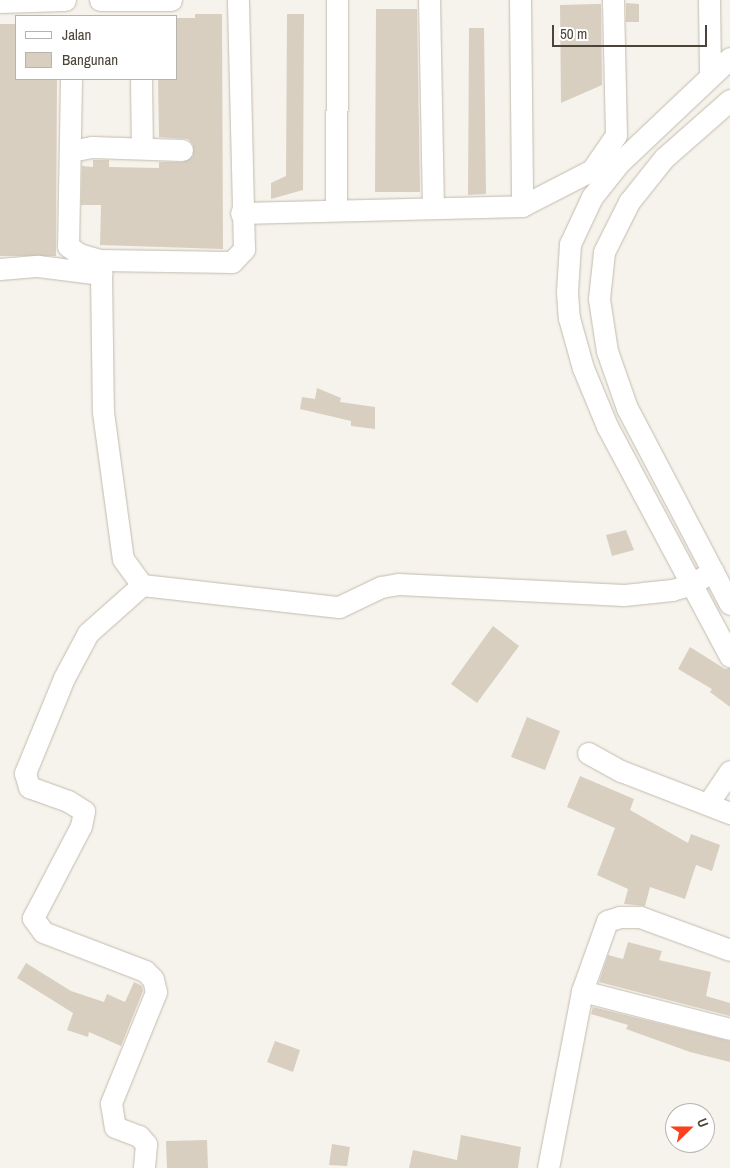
<!DOCTYPE html>
<html>
<head>
<meta charset="utf-8">
<style>
  body { margin:0 }
  #map { position:relative; width:730px; height:1168px; overflow:hidden; background:#f6f3ec; font-family:"Archivo Narrow",sans-serif }
  div>[style] { position:absolute }
  .building>* { inset:0; background:#d8cfc1 }
  .roads { filter:drop-shadow(0 0 1px #c2bbae) drop-shadow(0 0 1px #c2bbae) }
  .street>* { height:21px; margin:-10.5px; padding:0 10.5px; transform-origin:10.5px; border-radius:10.5px; background:#fff }
  span { translate:-50% -50%; white-space:nowrap; text-align:center; line-height:1.15; -webkit-text-stroke:5px #fff; paint-order:stroke }
  .legend { position:absolute; left:15px; top:15px; width:162px; height:65px; box-sizing:border-box; background:#fff; border:1px solid #b7b4b0; margin:0; padding:6px 9px; list-style:none; font-size:15px; color:#4b4439 }
  .legend li { display:flex; align-items:center; gap:10px; height:25px }
  .legend b { width:25px; border:1px solid #b7b4b0 }
  .north { position:absolute; left:665px; top:1103px; width:50px; height:50px; box-sizing:border-box; background:#fff; border:1px solid #b7b4b0; border-radius:50%; rotate:68deg; font-size:14px; font-weight:700; line-height:20px; text-align:center; color:#4b4439 }
  .north::after { content:''; display:block; margin:auto; width:18px; height:22px; background:#fc3f1d; clip-path:polygon(50% 0,100% 100%,50% 72%,0 100%) }
  .scale { position:absolute; left:552px; top:25px; width:155px; height:22px; box-sizing:border-box; border:2px solid #4b4439; border-top:0; padding-left:6px; font-size:15px; line-height:18px; white-space:nowrap; color:#4b4439; -webkit-text-stroke:4px #fff; paint-order:stroke }
</style>
</head>
<body>
<div id="map">
  <div class="building">
    <i style="clip-path:polygon(626px 3px,639px 4px,639px 22px,626px 22px)"></i>
    <i style="clip-path:polygon(596px 4px,601px 4px,602px 85px,561px 103px,560px 5px)"></i>
    <i style="clip-path:polygon(376px 9px,417px 9px,420px 192px,375px 192px)"></i>
    <i style="clip-path:polygon(195px 14px,222px 14px,223px 249px,100px 245px,101px 205px,81px 205px,82px 166px,93px 167px,93px 160px,109px 160px,109px 167px,159px 168px,159px 162px,182px 162px,193px 156px,193px 145px,188px 139px,159px 137px,158px 79px,176px 79px,176px 18px,195px 18px)"></i>
    <i style="clip-path:polygon(287px 14px,304px 14px,303px 190px,271px 199px,271px 183px,286px 176px)"></i>
    <i style="clip-path:polygon(0 24px,16px 24px,16px 79px,57px 79px,56px 256px,0 256px)"></i>
    <i style="clip-path:polygon(469px 28px,484px 28px,486px 194px,468px 195px)"></i>
    <i style="clip-path:polygon(317px 388px,341px 398px,340px 402px,375px 407px,375px 429px,351px 426px,351px 421px,300px 409px,302px 397px,315px 399px)"></i>
    <i style="clip-path:polygon(626px 530px,634px 550px,612px 556px,606px 535px)"></i>
    <i style="clip-path:polygon(493px 626px,519px 646px,477px 703px,451px 684px)"></i>
    <i style="clip-path:polygon(690px 647px,725px 669px,730px 668px,730px 707px,710px 692px,712px 689px,678px 669px)"></i>
    <i style="clip-path:polygon(527px 717px,560px 731px,545px 770px,511px 757px)"></i>
    <i style="clip-path:polygon(580px 776px,634px 799px,630px 810px,688px 843px,691px 834px,720px 845px,712px 871px,696px 865px,685px 899px,650px 887px,645px 906px,624px 904px,628px 889px,597px 875px,615px 828px,567px 807px)"></i>
    <i style="clip-path:polygon(628px 942px,662px 951px,659px 960px,711px 972px,706px 996px,730px 1003px,730px 1016px,599px 982px,608px 955px,623px 959px)"></i>
    <i style="clip-path:polygon(26px 963px,71px 991px,104px 1002px,107px 994px,125px 1002px,134px 982px,142px 986px,143px 991px,121px 1046px,89px 1032px,88px 1037px,67px 1030px,73px 1013px,17px 978px)"></i>
    <i style="clip-path:polygon(593px 1007px,730px 1041px,730px 1062px,690px 1052px,626px 1029px,628px 1025px,591px 1014px)"></i>
    <i style="clip-path:polygon(275px 1041px,300px 1050px,293px 1072px,267px 1062px)"></i>
    <i style="clip-path:polygon(461px 1135px,521px 1147px,518px 1168px,409px 1168px,413px 1150px,457px 1160px)"></i>
    <i style="clip-path:polygon(207px 1140px,208px 1168px,167px 1168px,166px 1141px)"></i>
    <i style="clip-path:polygon(332px 1144px,350px 1147px,347px 1166px,329px 1165px)"></i>
  </div>
  <div class="roads">
    <div class="street">
      <i style="left:100px;top:0;width:71px"></i>
      <i style="left:429px;top:0;width:206px;rotate:88.9deg"></i>
      <i style="left:520px;top:0;width:206px;rotate:89.4deg"></i>
      <i style="left:709px;top:0;width:74px;rotate:89.2deg"></i>
      <i style="left:0;top:2px;width:65px;rotate:-1.8deg"></i>
      <i style="left:730px;top:58px;width:151px;rotate:136.6deg"></i>
      <i style="left:620px;top:162px;width:45px;rotate:128.7deg"></i>
      <i style="left:592px;top:197px;width:52px;rotate:115.1deg"></i>
      <i style="left:570px;top:244px;width:48px;rotate:93.6deg"></i>
      <i style="left:567px;top:292px;width:26px;rotate:86deg"></i>
      <i style="left:569px;top:318px;width:52px;rotate:74.4deg"></i>
      <i style="left:583px;top:368px;width:63px;rotate:67.5deg"></i>
      <i style="left:607px;top:426px;width:261px;rotate:61.9deg"></i>
      <i style="left:71px;top:79px;width:167px;rotate:91deg"></i>
      <i style="left:68px;top:246px;width:14px;rotate:36deg"></i>
      <i style="left:79px;top:254px;width:22px;rotate:16deg"></i>
      <i style="left:100px;top:260px;width:132px;rotate:0.9deg"></i>
      <i style="left:232px;top:262px;width:18px;rotate:-47deg"></i>
      <i style="left:244px;top:249px;width:249px;rotate:-91.4deg"></i>
      <i style="left:141px;top:79px;width:69px;rotate:89.2deg"></i>
      <i style="left:730px;top:100px;width:88px;rotate:138.7deg"></i>
      <i style="left:664px;top:158px;width:56px;rotate:128.5deg"></i>
      <i style="left:629px;top:202px;width:56px;rotate:116.6deg"></i>
      <i style="left:604px;top:252px;width:47px;rotate:96.1deg"></i>
      <i style="left:599px;top:299px;width:53px;rotate:81.3deg"></i>
      <i style="left:607px;top:351px;width:60px;rotate:70.7deg"></i>
      <i style="left:627px;top:408px;width:221px;rotate:62.3deg"></i>
      <i style="left:71px;top:151px;width:21px;rotate:-11deg"></i>
      <i style="left:92px;top:147px;width:90px;rotate:1.9deg"></i>
      <i style="left:336px;top:210px;width:210px;rotate:-89.7deg"></i>
      <i style="left:241px;top:213px;width:281px;rotate:-1.4deg"></i>
      <i style="left:522px;top:206px;width:79px;rotate:-27.2deg"></i>
      <i style="left:592px;top:170px;width:42px;rotate:-55.6deg"></i>
      <i style="left:616px;top:135px;width:135px;rotate:-91.3deg"></i>
      <i style="left:0;top:269px;width:38px;rotate:-5deg"></i>
      <i style="left:38px;top:266px;width:64px;rotate:7.2deg"></i>
      <i style="left:101px;top:274px;width:13px;rotate:-94deg"></i>
      <i style="left:101px;top:274px;width:138px;rotate:89.2deg"></i>
      <i style="left:103px;top:412px;width:148px;rotate:82.3deg"></i>
      <i style="left:123px;top:559px;width:32px;rotate:54deg"></i>
      <i style="left:142px;top:585px;width:198px;rotate:6.4deg"></i>
      <i style="left:339px;top:607px;width:47px;rotate:-25.5deg"></i>
      <i style="left:381px;top:587px;width:17px;rotate:-10deg"></i>
      <i style="left:398px;top:584px;width:226px;rotate:2.8deg"></i>
      <i style="left:624px;top:595px;width:48px;rotate:-5.9deg"></i>
      <i style="left:672px;top:590px;width:19px;rotate:-16deg"></i>
      <i style="left:690px;top:585px;width:27px;rotate:-31deg"></i>
      <i style="left:142px;top:585px;width:72px;rotate:138.4deg"></i>
      <i style="left:88px;top:633px;width:51px;rotate:118.1deg"></i>
      <i style="left:64px;top:678px;width:103px;rotate:112.3deg"></i>
      <i style="left:25px;top:773px;width:15px;rotate:74deg"></i>
      <i style="left:29px;top:787px;width:41px;rotate:19.7deg"></i>
      <i style="left:68px;top:801px;width:19px;rotate:32deg"></i>
      <i style="left:84px;top:811px;width:15px;rotate:101deg"></i>
      <i style="left:81px;top:826px;width:104px;rotate:117.6deg"></i>
      <i style="left:33px;top:918px;width:17px;rotate:54deg"></i>
      <i style="left:43px;top:932px;width:109px;rotate:20.9deg"></i>
      <i style="left:145px;top:971px;width:11px;rotate:45deg"></i>
      <i style="left:153px;top:979px;width:13px;rotate:77deg"></i>
      <i style="left:156px;top:992px;width:120px;rotate:112.1deg"></i>
      <i style="left:111px;top:1103px;width:24px;rotate:81deg"></i>
      <i style="left:115px;top:1127px;width:26px;rotate:21deg"></i>
      <i style="left:139px;top:1136px;width:11px;rotate:49deg"></i>
      <i style="left:146px;top:1144px;width:24px;rotate:95deg"></i>
      <i style="left:588px;top:753px;width:38px;rotate:29deg"></i>
      <i style="left:621px;top:771px;width:117px;rotate:21.1deg"></i>
      <i style="left:709px;top:802px;width:37px;rotate:-56deg"></i>
      <i style="left:582px;top:991px;width:153px;rotate:14.4deg"></i>
      <i style="left:548px;top:1168px;width:180px;rotate:-79.1deg"></i>
      <i style="left:582px;top:991px;width:74px;rotate:-70.3deg"></i>
      <i style="left:607px;top:921px;width:14px;rotate:-17deg"></i>
      <i style="left:620px;top:917px;width:20px"></i>
      <i style="left:640px;top:917px;width:96px;rotate:20.1deg"></i>
    </div>
  </div>
  <ul class="legend">
  <li><b style="height:6px;background:#fff"></b>Jalan</li>
  <li><b style="height:14px;background:#d8cfc1"></b>Bangunan</li>
  </ul>
  <div class="north">U</div>
  <div class="scale">50 m</div>
</div>
</body>
</html>
